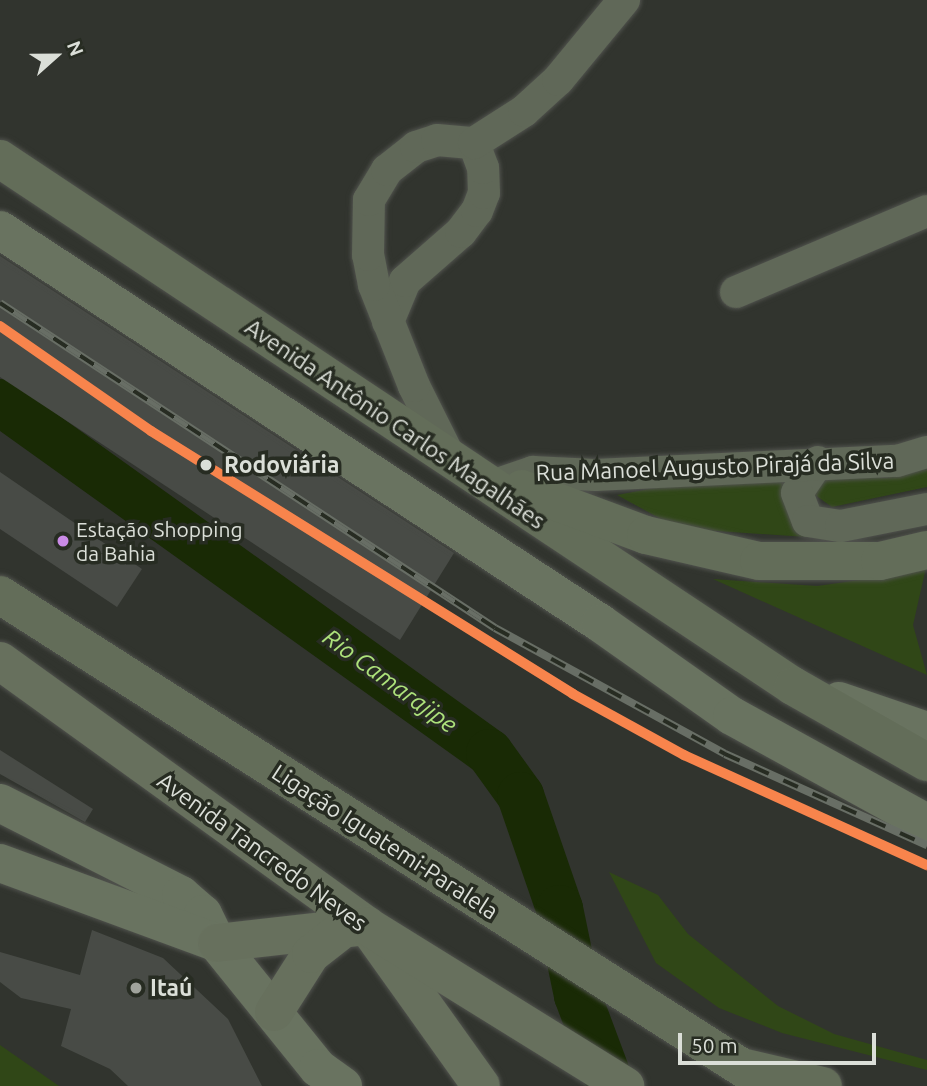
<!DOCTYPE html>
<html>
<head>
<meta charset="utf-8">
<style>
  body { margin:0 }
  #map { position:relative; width:927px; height:1086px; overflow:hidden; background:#31342e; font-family:Ubuntu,sans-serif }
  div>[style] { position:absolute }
  .green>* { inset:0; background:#304717 }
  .river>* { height:47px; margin:-23.5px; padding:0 23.5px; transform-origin:23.5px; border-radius:23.5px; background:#192a05 }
  .building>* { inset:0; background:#484b46 }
  .roads { filter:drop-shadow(0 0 2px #50524d) drop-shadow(0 0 2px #50524d) }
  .street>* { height:32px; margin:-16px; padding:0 16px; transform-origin:16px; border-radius:16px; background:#606858 }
  .secondary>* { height:38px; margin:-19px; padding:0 19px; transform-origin:19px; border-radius:19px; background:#697360 }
  .primary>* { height:38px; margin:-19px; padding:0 19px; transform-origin:19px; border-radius:19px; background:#67705d }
  .highway>* { height:38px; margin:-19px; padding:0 19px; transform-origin:19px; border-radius:19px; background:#636d59 }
  .rail>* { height:8px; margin-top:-4px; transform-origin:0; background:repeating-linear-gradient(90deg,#272c22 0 16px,#686e65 0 32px); box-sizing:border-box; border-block:2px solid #686e65 }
  .metro-1>* { height:10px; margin:-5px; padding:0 5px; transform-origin:5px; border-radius:5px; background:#f8844c }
  .dots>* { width:19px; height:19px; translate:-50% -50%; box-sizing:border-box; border:4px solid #272c22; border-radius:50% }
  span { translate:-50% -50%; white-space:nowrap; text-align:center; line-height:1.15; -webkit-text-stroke:7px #272c22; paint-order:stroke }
  .bus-label { font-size:21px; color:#dbdfd8 }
  .left { translate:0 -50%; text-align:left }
  .street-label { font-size:23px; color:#dbdfd8 }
  .stop-label { font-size:23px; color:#dbdfd8; font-weight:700 }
  .poi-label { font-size:23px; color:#dbdfd8; font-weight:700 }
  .water-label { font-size:24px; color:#ade27b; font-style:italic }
  .north { position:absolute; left:21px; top:21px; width:70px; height:70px; -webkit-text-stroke:5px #272c22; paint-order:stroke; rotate:69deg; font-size:19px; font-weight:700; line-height:28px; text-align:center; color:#dbdfd8 }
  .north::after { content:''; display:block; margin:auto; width:24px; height:32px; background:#dbdfd8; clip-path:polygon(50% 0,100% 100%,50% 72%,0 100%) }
  .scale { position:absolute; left:678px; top:1033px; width:198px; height:32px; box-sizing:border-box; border:4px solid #dbdfd8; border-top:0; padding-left:9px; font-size:21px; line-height:24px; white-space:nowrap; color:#dbdfd8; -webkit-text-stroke:5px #272c22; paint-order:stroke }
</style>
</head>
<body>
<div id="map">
  <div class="green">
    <i style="clip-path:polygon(927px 469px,927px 487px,832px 507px,815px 495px,819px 478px,843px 471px,884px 478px)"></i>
    <i style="clip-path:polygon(787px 474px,786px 507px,807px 537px,702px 530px,661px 519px,617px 495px,702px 479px)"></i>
    <i style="clip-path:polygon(927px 563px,913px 625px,927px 675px,713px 579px,817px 586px,881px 577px)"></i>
    <i style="clip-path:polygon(609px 872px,658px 895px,688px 934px,778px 1006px,834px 1034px,927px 1060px,927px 1070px,782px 1033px,719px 1008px,656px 963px)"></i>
    <i style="clip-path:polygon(0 1045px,59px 1086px,0 1086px)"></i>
  </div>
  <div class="river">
    <i style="left:0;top:402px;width:601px;rotate:35.59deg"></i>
    <i style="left:489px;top:752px;width:53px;rotate:54.2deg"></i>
    <i style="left:520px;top:795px;width:120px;rotate:71deg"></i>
    <i style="left:559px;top:908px;width:89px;rotate:78.3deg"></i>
    <i style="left:577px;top:995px;width:97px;rotate:69.5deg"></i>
  </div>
  <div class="building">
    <i style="clip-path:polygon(0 256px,454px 553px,400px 640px,0 377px)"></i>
    <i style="clip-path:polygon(0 472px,142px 569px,117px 607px,0 529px)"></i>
    <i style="clip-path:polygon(0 750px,93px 809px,85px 822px,0 774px)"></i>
    <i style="clip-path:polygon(92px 930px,163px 958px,228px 1019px,262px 1086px,128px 1086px,110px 1069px,61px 1046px,71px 1009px,21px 998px,0 982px,0 952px,80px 975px)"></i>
  </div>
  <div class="roads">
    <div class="street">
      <i style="left:736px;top:292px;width:207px;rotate:-23deg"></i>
      <i style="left:388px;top:322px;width:44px;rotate:-67.5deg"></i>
      <i style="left:405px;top:281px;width:74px;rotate:-41.2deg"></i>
      <i style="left:461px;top:232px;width:26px;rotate:-53deg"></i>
      <i style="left:477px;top:211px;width:19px;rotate:-69deg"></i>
      <i style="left:484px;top:193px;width:25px;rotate:-92deg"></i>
      <i style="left:483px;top:168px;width:27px;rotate:-110deg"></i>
      <i style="left:451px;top:460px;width:83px;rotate:-116.6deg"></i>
      <i style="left:414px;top:386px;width:109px;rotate:-111.6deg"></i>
      <i style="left:374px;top:285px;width:31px;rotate:-101deg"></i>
      <i style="left:368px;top:255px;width:55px;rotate:-89deg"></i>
      <i style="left:369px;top:200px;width:35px;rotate:-59deg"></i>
      <i style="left:387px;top:170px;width:37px;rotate:-38deg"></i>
      <i style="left:416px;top:147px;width:22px;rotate:-18deg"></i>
      <i style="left:437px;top:140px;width:37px;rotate:5deg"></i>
      <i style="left:474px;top:143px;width:59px;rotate:-32.6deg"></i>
      <i style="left:524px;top:111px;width:46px;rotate:-42.4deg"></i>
      <i style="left:558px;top:80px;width:104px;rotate:-50.5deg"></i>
      <i style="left:818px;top:462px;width:37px;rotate:124deg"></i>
      <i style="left:797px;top:493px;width:30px;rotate:69deg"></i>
      <i style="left:808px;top:521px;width:33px;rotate:9deg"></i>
      <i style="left:841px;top:526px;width:88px;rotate:-11.2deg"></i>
      <i style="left:504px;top:482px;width:31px;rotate:-19deg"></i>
      <i style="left:533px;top:472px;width:62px;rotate:2.8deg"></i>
      <i style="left:595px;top:475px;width:302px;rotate:-2.7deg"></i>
      <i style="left:897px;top:461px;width:31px;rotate:-17deg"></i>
    </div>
    <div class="secondary">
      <i style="left:0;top:230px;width:717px;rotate:33.22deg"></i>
      <i style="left:600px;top:623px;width:161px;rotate:35.2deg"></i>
      <i style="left:732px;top:716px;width:222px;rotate:28.8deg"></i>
      <i style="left:839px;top:701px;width:93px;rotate:18.8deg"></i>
      <i style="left:0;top:803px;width:203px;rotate:26.9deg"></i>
      <i style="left:181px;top:895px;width:29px;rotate:41deg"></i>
      <i style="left:203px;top:914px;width:32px;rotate:64deg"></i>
      <i style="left:217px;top:943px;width:161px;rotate:51.1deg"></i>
      <i style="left:318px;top:1068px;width:31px;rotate:36deg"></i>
      <i style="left:0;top:863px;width:231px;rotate:20.2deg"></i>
    </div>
    <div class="primary">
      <i style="left:0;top:661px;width:453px;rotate:35.8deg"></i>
      <i style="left:367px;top:926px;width:196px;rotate:54.5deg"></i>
      <i style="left:217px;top:943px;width:151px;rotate:-6.5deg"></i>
      <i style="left:367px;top:926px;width:304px;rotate:31.8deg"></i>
      <i style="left:274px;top:1012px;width:69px;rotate:-57.5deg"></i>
      <i style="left:311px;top:954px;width:37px;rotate:-38deg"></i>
    </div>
    <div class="highway">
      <i style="left:0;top:159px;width:952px;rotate:33.61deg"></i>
      <i style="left:793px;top:686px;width:154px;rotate:29.6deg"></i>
      <i style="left:522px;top:489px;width:132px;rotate:20.4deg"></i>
      <i style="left:646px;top:535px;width:116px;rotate:13deg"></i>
      <i style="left:759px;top:561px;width:121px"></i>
      <i style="left:880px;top:561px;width:48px;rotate:-13.2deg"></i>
      <i style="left:0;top:595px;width:914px;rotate:32.49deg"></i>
      <i style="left:746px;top:1068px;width:79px;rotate:13.2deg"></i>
    </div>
  </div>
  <div class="rail">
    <i style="left:0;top:303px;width:592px;rotate:33.29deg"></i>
    <i style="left:495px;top:628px;width:262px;rotate:28.7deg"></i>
    <i style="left:725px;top:754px;width:222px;rotate:24.3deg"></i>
  </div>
  <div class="metro-1">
    <i style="left:0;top:326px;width:184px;rotate:34.8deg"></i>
    <i style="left:151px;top:431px;width:497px;rotate:31.9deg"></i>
    <i style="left:573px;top:694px;width:127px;rotate:28.8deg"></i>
    <i style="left:684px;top:755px;width:267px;rotate:24.4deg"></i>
  </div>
  <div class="dots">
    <i style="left:206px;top:465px;background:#dbdfd8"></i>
    <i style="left:63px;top:541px;background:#ca8be6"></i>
    <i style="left:136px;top:988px;background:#a0a39c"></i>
  </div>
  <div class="bus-label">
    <span class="left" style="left:76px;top:541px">Estação Shopping<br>da Bahia</span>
  </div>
  <div class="street-label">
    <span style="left:395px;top:424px;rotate:34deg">Avenida Antônio Carlos Magalhães</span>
    <span style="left:715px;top:467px;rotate:-2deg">Rua Manoel Augusto Pirajá da Silva</span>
    <span style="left:385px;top:842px;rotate:33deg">Ligação Iguatemi-Paralela</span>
    <span style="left:262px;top:852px;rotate:36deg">Avenida Tancredo Neves</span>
  </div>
  <div class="stop-label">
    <span class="left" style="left:224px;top:465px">Rodoviária</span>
  </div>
  <div class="poi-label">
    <span class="left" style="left:150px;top:988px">Itaú</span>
  </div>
  <div class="water-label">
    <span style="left:390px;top:681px;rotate:36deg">Rio Camarajipe</span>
  </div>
  <div class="north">N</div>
  <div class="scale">50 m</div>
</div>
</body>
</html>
